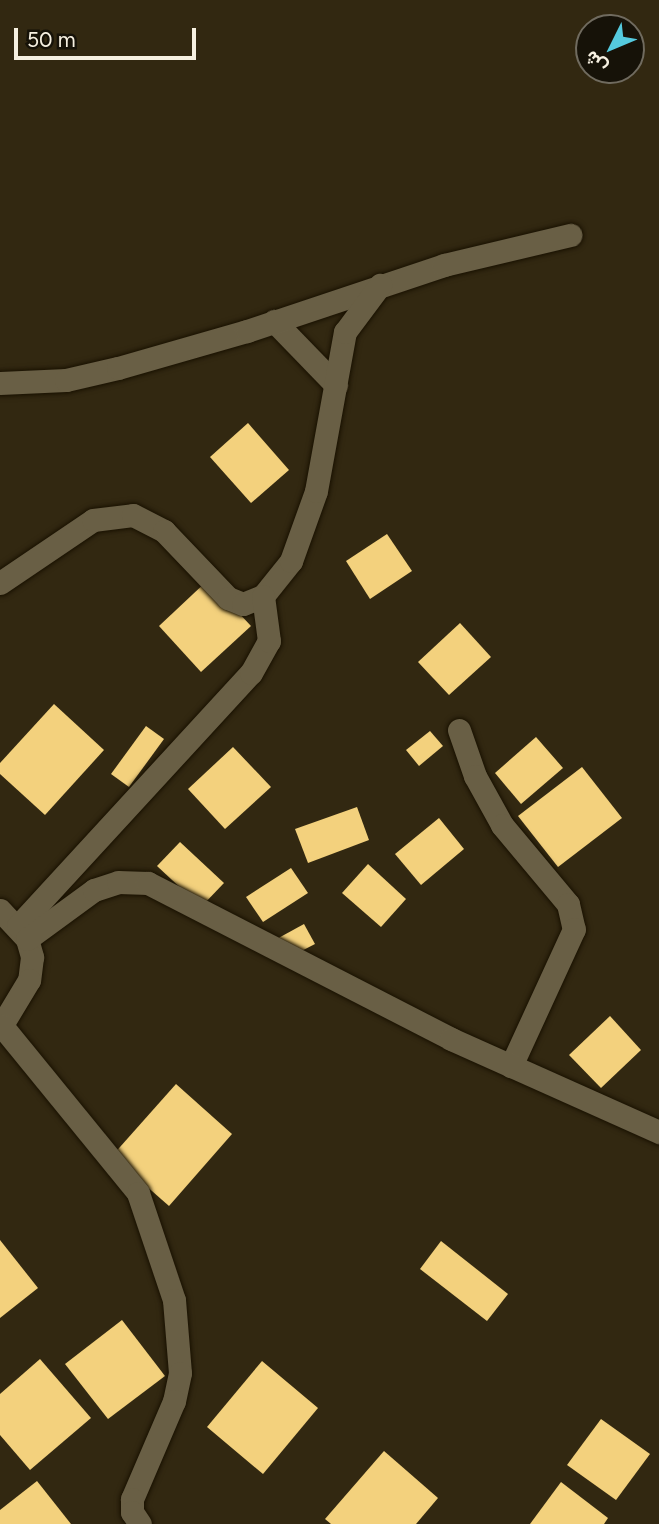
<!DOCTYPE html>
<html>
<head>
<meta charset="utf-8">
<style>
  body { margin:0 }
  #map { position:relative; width:659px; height:1524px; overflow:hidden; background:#322811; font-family:Figtree,Vazirmatn,sans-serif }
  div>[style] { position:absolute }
  .building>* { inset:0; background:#f3d17d }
  .roads { filter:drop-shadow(0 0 2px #191100) drop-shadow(0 0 2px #191100) }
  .minor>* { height:23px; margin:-11.5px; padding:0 11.5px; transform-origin:11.5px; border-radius:11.5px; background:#695f45 }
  span { translate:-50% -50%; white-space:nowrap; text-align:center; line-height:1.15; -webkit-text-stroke:7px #161208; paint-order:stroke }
  .north { position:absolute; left:575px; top:14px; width:70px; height:70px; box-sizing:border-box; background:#161208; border:2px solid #706b5f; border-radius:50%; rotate:227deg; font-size:19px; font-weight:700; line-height:28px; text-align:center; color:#f6f0e1 }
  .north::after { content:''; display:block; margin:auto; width:24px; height:32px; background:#55cade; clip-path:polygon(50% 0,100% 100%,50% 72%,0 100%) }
  .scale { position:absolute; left:14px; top:28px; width:182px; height:32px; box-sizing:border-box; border:4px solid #f6f0e1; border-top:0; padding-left:9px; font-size:21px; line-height:24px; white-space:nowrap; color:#f6f0e1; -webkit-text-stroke:5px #161208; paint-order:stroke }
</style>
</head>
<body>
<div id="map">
  <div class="building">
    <i style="clip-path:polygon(248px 423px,289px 470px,251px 503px,210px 457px)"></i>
    <i style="clip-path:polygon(387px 534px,412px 571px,370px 599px,346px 561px)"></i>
    <i style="clip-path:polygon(208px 580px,251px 626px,201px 672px,159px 626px)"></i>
    <i style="clip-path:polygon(460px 623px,491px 657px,449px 695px,418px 662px)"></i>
    <i style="clip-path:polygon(54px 704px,104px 750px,45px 815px,0 774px,0 763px)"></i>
    <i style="clip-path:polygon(146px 726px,164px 739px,129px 787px,111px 774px)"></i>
    <i style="clip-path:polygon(430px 731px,443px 746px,419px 766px,406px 750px)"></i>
    <i style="clip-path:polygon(536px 737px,563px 768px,521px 804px,495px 773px)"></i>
    <i style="clip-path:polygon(233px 747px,271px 787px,225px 829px,188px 789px)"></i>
    <i style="clip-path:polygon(582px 767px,622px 818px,558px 867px,518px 816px)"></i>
    <i style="clip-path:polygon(357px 807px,369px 840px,308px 863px,295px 829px)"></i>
    <i style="clip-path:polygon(439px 818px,464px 849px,421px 885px,395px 854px)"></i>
    <i style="clip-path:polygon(180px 842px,224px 883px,201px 907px,157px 866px)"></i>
    <i style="clip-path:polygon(368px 864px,406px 899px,381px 927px,342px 893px)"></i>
    <i style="clip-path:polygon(291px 868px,308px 893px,263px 922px,246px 897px)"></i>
    <i style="clip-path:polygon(304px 924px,315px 944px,284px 960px,273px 941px)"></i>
    <i style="clip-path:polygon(610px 1016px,641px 1050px,601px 1088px,569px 1055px)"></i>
    <i style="clip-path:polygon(176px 1084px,232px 1134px,169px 1206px,112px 1156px)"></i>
    <i style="clip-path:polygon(0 1240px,38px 1288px,0 1318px)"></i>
    <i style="clip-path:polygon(441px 1241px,508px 1294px,487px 1321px,420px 1269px)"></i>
    <i style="clip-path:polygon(122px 1320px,165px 1376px,108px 1419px,65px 1364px)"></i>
    <i style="clip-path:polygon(40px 1359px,91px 1418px,30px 1470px,0 1435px,0 1394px)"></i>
    <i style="clip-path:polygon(262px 1361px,318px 1408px,263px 1474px,207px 1427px)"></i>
    <i style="clip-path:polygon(601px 1419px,650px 1454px,616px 1500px,567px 1465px)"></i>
    <i style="clip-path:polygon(384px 1451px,438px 1498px,416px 1524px,331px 1524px,325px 1519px)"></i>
    <i style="clip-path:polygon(37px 1481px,71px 1524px,0 1524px,0 1510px)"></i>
    <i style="clip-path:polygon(561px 1482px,608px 1518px,604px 1524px,530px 1524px)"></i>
  </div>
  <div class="roads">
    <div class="minor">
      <i style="left:274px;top:321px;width:89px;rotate:45.9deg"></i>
      <i style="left:0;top:383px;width:66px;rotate:-2.6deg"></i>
      <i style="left:66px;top:380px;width:53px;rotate:-13deg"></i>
      <i style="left:118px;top:368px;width:134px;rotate:-16deg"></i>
      <i style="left:247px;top:331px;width:208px;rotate:-18.5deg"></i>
      <i style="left:444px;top:265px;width:130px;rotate:-13.4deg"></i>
      <i style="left:0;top:583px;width:112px;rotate:-34.1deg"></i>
      <i style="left:93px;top:520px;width:40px;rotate:-7.1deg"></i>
      <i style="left:133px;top:515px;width:35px;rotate:27deg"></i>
      <i style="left:164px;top:531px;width:93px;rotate:46.3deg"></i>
      <i style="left:228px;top:598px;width:16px;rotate:22deg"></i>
      <i style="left:243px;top:604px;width:22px;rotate:-22deg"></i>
      <i style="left:263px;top:596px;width:45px;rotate:-51.3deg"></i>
      <i style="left:291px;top:561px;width:74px;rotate:-70.3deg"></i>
      <i style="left:316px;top:491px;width:162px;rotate:-79.7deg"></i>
      <i style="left:345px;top:332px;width:59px;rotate:-53.3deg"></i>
      <i style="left:459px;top:730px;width:49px;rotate:70.8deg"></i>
      <i style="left:475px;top:776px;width:56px;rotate:61.1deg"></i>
      <i style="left:502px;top:825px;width:103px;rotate:50.1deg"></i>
      <i style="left:568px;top:904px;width:26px;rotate:77deg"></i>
      <i style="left:574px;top:929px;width:151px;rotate:114.7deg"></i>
      <i style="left:0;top:910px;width:40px;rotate:47deg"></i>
      <i style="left:27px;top:939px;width:19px;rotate:74deg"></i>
      <i style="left:32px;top:957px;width:23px;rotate:97deg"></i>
      <i style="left:29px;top:980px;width:56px;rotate:121.1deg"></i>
      <i style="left:18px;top:926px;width:344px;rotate:-47.4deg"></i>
      <i style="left:251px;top:673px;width:37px;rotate:-61deg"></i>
      <i style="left:269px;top:641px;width:45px;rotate:-97.6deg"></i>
      <i style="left:27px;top:939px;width:83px;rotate:-36.2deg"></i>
      <i style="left:94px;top:890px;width:25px;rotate:-18deg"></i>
      <i style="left:118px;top:882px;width:30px;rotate:2deg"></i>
      <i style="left:148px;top:883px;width:341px;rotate:27.2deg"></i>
      <i style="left:451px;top:1039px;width:228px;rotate:24.1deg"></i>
      <i style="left:2px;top:1026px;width:215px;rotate:50.8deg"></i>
      <i style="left:138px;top:1193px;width:113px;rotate:71.4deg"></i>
      <i style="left:174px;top:1300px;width:73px;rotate:85.3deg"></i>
      <i style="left:180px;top:1373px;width:29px;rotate:102deg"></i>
      <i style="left:174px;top:1401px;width:107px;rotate:113.2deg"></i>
      <i style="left:132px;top:1499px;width:13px;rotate:90deg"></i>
      <i style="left:132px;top:1512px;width:14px;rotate:56deg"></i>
    </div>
  </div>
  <div class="north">ش</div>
  <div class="scale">50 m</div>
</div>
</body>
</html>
